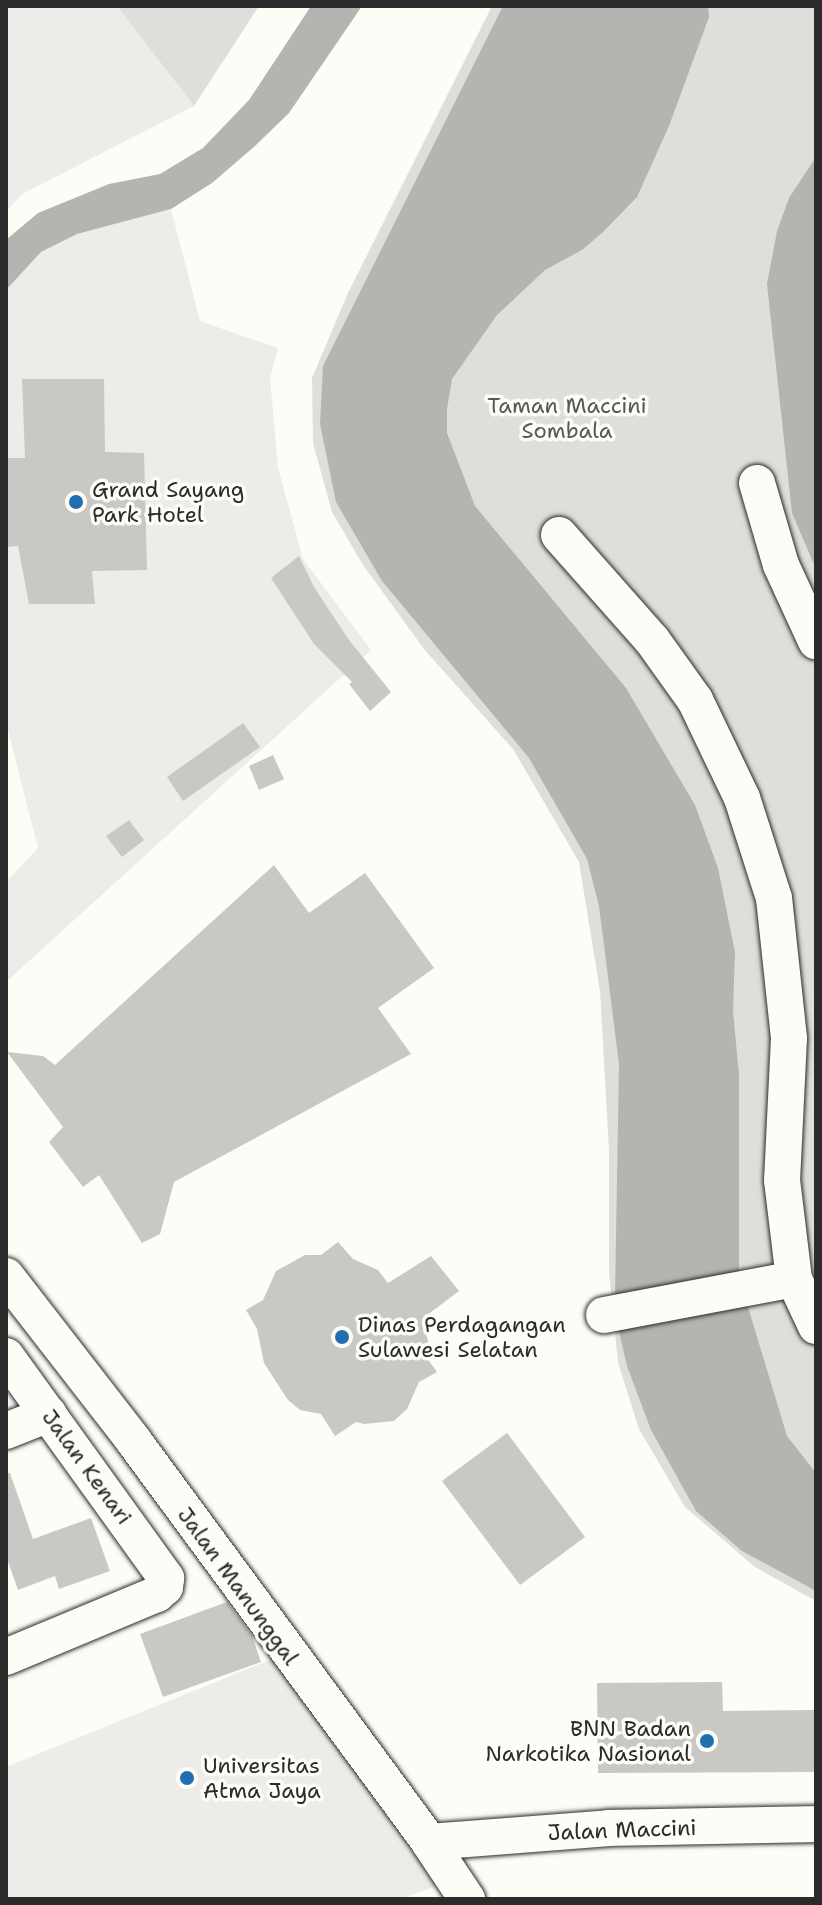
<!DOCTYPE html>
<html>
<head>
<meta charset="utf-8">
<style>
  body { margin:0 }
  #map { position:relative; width:822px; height:1905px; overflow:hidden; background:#fdfcf7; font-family:"Shantell Sans",sans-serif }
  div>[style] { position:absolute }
  .built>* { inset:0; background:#edece8 }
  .green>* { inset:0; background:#dfdeda }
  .water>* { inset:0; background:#b5b4b1 }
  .building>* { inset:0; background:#c9c8c4 }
  .roads { filter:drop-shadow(0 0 2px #2b2b2b) drop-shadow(0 0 2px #2b2b2b) }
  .street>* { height:36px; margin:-18px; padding:0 18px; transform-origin:18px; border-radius:18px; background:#fdfcf7 }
  .dots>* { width:22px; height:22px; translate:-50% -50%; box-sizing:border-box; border:4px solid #fdfcf7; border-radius:50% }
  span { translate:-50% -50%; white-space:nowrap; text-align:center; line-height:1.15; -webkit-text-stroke:7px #fdfcf7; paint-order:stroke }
  .park-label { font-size:22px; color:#585857 }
  .poi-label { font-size:22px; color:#2b2b2b }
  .left { translate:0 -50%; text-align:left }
  .right { translate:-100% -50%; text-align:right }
  .street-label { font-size:22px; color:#2b2b2b }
  .frame { position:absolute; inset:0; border:8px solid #2b2b2b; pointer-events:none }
</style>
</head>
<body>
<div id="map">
  <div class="built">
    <i style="clip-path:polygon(6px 6px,117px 6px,194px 106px,22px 194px,6px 212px)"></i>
    <i style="clip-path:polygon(171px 209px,200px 321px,278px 348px,270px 378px,278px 468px,303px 559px,371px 650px,6px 982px,6px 882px,38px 848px,6px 722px,6px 290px,41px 252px,77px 234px)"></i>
    <i style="clip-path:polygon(282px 1655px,438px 1885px,402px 1899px,6px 1899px,6px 1767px)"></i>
  </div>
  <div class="green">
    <i style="clip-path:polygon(117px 6px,259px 6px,194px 106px)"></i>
    <i style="clip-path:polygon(492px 6px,816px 6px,816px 1601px,755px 1567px,685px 1507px,639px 1429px,618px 1363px,609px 1271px,609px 1150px,600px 991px,579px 862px,513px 749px,424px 649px,363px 565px,332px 512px,313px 443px,312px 378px,348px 293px)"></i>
  </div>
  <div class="water">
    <i style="clip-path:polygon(311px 6px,362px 6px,289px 113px,255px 146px,212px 183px,171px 209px,77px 234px,41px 252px,6px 290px,7px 239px,38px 213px,109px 184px,160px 174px,203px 148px,249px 100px)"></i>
    <i style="clip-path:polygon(503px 6px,708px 6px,709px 17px,669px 126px,637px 197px,603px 232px,582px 250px,545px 270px,497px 315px,452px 379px,447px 409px,447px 433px,475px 506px,626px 688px,695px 805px,718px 868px,735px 952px,733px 1011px,739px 1075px,739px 1276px,615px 1296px,619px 1064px,599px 906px,587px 859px,529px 758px,382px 581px,336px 502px,320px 424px,323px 366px)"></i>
    <i style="clip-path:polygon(816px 157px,816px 569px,792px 513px,767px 284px,777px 231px,789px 198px)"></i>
    <i style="clip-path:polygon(745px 1297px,787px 1436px,816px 1473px,816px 1591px,742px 1551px,696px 1511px,651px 1430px,627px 1366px,616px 1319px)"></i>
  </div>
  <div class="building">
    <i style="clip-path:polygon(22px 379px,104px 379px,105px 452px,144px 453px,147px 570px,92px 571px,95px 604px,29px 604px,18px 546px,6px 547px,6px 458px,25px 458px)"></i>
    <i style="clip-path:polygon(299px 556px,314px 587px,349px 640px,391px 692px,370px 711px,349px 684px,352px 682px,314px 644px,271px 578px)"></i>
    <i style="clip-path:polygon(243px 723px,260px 747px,183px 801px,167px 777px)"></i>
    <i style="clip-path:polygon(273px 755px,284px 779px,259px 790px,249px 766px)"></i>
    <i style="clip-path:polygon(129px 820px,144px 840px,122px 857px,106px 836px)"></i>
    <i style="clip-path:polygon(274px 865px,309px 913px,365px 873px,434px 968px,378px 1008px,411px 1054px,174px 1182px,160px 1234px,142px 1243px,99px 1175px,83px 1187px,49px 1142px,63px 1127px,7px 1052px,43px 1056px,55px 1065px)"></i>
    <i style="clip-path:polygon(338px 1242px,353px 1259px,378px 1270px,388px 1283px,431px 1256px,459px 1291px,422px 1319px,429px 1345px,424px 1354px,437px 1372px,419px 1382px,407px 1409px,394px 1421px,364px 1424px,356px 1422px,335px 1436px,321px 1414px,300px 1410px,288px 1400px,264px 1363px,257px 1329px,246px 1310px,263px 1300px,276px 1271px,305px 1255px,321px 1255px)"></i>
    <i style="clip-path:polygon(507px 1433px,585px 1537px,520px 1585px,442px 1481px)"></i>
    <i style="clip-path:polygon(6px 1473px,10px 1473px,33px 1539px,91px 1518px,110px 1571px,59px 1589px,55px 1576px,18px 1590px,6px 1556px)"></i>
    <i style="clip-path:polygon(227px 1602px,252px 1636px,261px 1662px,163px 1697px,140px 1634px)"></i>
    <i style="clip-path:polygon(722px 1682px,723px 1711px,816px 1710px,816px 1772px,598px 1773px,597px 1683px)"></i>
  </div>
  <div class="roads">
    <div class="street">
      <i style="left:757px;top:483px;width:85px;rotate:73.7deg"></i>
      <i style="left:781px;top:565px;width:84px;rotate:65.3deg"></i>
      <i style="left:559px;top:535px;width:140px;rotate:48.5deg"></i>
      <i style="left:652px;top:640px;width:74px;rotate:54.4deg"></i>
      <i style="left:695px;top:700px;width:109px;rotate:64.4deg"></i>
      <i style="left:742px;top:798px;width:105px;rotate:72.3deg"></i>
      <i style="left:774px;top:898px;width:141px;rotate:83.9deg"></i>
      <i style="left:789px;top:1038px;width:142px;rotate:92.8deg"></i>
      <i style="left:782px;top:1180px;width:100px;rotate:83.1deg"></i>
      <i style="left:794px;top:1279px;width:52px;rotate:64.9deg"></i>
      <i style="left:6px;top:1276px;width:207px;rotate:52.2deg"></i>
      <i style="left:133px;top:1440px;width:499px;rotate:53.6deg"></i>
      <i style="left:429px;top:1842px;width:69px;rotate:56.3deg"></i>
      <i style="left:604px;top:1315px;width:193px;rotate:-10.7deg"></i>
      <i style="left:6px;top:1356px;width:274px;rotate:54.2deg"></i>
      <i style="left:166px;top:1578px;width:9px;rotate:96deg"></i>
      <i style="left:165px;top:1587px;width:11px;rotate:139deg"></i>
      <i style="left:157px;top:1594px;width:164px;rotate:157.4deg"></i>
      <i style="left:6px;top:1431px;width:46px;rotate:-21.6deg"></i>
      <i style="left:429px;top:1842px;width:181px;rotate:-4.4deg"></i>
      <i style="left:609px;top:1828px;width:207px;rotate:-1.1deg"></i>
    </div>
  </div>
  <div class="dots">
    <i style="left:76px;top:502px;background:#1f6fb2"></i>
    <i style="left:342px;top:1337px;background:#1f6fb2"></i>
    <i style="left:707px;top:1741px;background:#1f6fb2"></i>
    <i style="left:187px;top:1778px;background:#1f6fb2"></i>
  </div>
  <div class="park-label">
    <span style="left:567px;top:418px">Taman Maccini<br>Sombala</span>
  </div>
  <div class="poi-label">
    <span class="left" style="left:92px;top:502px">Grand Sayang<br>Park Hotel</span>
    <span class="left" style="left:358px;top:1337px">Dinas Perdagangan<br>Sulawesi Selatan</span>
    <span class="right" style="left:691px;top:1741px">BNN Badan<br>Narkotika Nasional</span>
    <span class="left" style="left:203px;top:1778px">Universitas<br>Atma Jaya</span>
  </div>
  <div class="street-label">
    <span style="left:87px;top:1467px;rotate:54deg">Jalan Kenari</span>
    <span style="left:238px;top:1586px;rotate:54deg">Jalan Manunggal</span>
    <span style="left:622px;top:1830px;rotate:-2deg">Jalan Maccini</span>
  </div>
  <div class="frame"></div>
</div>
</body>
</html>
